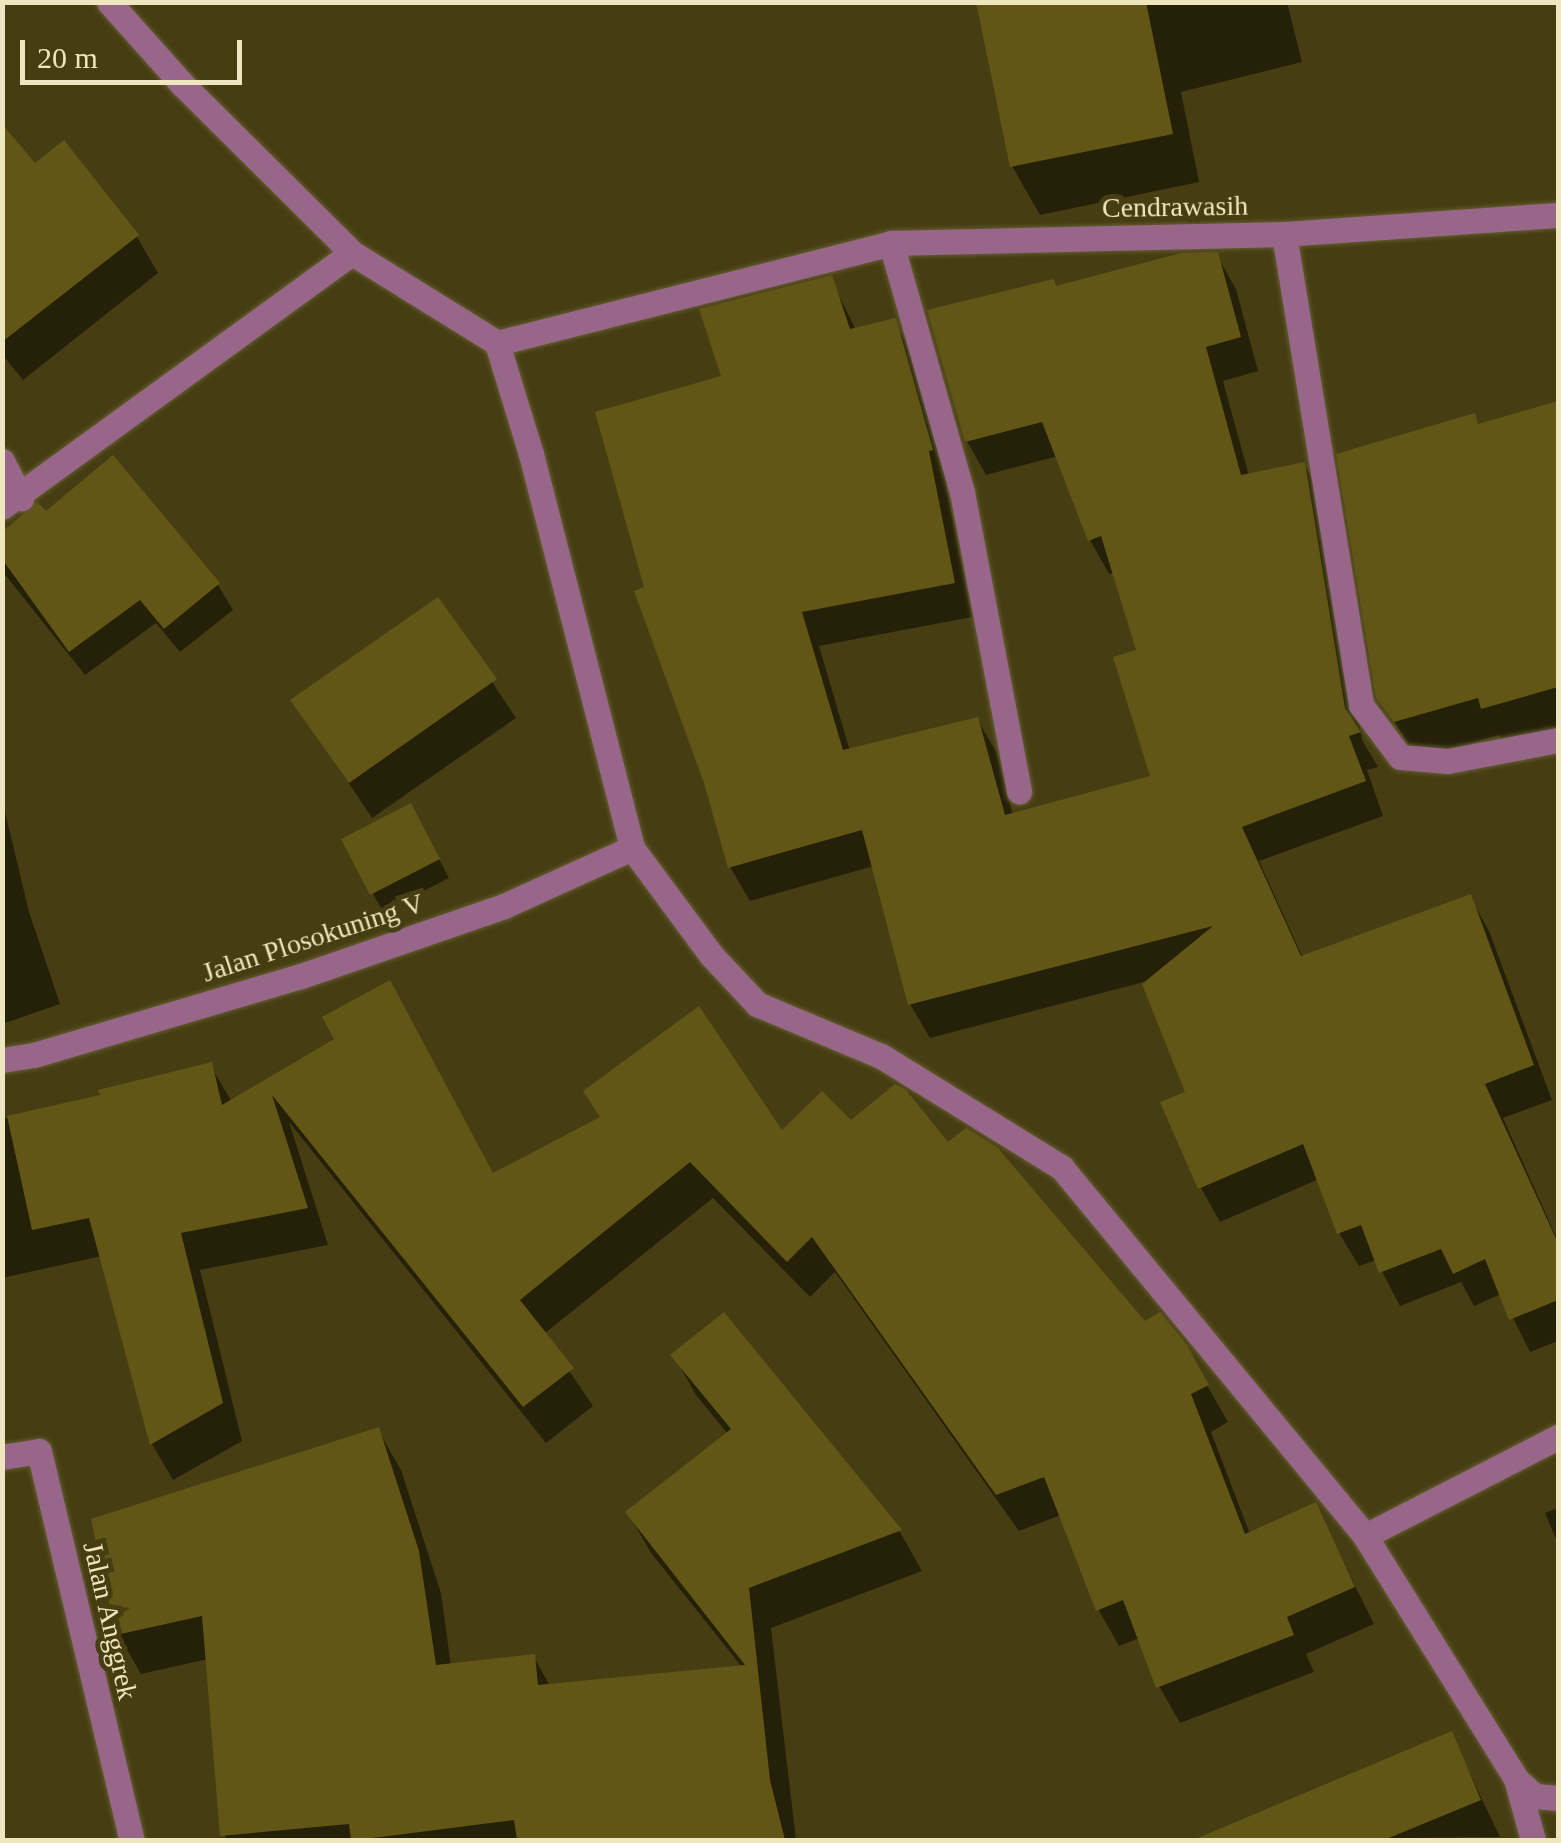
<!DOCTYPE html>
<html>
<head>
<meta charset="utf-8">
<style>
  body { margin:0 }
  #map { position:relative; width:1561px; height:1843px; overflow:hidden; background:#463e12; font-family:"Times New Roman",serif }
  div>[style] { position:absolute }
  .shadow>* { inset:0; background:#0007 }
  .building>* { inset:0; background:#625616 }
  .roads { filter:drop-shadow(0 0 2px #645c31) drop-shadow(0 0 2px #645c31) }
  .minor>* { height:25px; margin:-12.5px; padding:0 12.5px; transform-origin:12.5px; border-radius:12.5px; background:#986689 }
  span { translate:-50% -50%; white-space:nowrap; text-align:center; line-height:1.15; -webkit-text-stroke:10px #463e12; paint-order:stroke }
  .street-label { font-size:28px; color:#ede6bf }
  .frame { position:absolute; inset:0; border:5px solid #ede6bf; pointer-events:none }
  .scale { position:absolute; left:20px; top:40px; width:222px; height:45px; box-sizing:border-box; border:5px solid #ede6bf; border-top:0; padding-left:12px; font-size:30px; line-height:35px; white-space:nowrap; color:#ede6bf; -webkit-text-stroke:8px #463e12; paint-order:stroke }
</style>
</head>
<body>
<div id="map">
  <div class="shadow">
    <i style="clip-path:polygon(979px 2px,1287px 2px,1302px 62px,1181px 92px,1199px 182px,1040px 215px,1012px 166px)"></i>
    <i style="clip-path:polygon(2px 128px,34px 166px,64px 143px,137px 237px,158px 273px,23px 380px,2px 354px)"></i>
    <i style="clip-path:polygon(1216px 254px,1236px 289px,1258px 371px,1223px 381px,1249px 476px,1304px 464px,1323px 498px,1362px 740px,1378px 767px,1367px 770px,1383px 816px,1259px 861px,1303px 958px,1470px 897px,1489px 931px,1552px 1100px,1503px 1118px,1558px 1241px,1558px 1341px,1530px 1352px,1501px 1294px,1474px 1306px,1461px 1282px,1400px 1306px,1376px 1260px,1359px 1266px,1339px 1233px,1319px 1179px,1220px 1222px,1201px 1188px,1188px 1093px,1144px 982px,930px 1038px,910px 1004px,874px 866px,750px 901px,730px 867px,647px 589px,724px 378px,830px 278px,856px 330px,894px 321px,914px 355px,951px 484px,946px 485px,972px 617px,819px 646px,850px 751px,977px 719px,997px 753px,1013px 816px,1153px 777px,1139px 651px,1115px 572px,1109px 574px,1090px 540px,1058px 456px,986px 475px,967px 441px,1057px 288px)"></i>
    <i style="clip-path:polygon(1558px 404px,1558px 731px,1505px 746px,1499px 735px,1418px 759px,1379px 698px,1474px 416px,1479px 426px)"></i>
    <i style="clip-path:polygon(112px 458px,218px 585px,233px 610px,180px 652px,156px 623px,85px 675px,3px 572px,2px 535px,46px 515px)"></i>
    <i style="clip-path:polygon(438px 600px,516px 718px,372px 818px,294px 701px)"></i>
    <i style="clip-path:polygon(2px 799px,29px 912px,60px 1004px,2px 1024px)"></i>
    <i style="clip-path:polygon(421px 825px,449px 878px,383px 912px,344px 840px)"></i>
    <i style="clip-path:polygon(337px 1040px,493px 1176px,851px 1123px,948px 1146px,1144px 1324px,1185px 1347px,1228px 1422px,1211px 1432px,1250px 1534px,1315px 1505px,1374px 1624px,1306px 1654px,1314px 1672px,1180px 1723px,1159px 1686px,1140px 1638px,1119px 1646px,1098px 1609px,1061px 1515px,1019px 1531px,835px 1272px,810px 1297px,713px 1198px,544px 1334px,593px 1406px,546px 1443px,289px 1122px,328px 1245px,200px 1270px,242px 1441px,173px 1480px,152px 1444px,102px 1256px,2px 1278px,2px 1119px,103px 1097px,210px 1065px,232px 1102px)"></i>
    <i style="clip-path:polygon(723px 1316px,900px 1532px,922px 1571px,771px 1628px,796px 1840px,697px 1840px,689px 1806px,571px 1818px,570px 1840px,226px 1840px,208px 1659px,141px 1674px,118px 1634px,378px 1430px,401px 1470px,441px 1593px,451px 1666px,534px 1657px,550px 1686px,742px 1667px,651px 1553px,628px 1513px,728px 1434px,696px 1395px,674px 1356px)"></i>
    <i style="clip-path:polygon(1558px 1508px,1558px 1544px,1545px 1513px)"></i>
    <i style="clip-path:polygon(1451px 1734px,1500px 1837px,1197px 1840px)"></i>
  </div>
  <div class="building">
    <i style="clip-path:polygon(976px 2px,1146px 2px,1173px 134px,1010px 167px)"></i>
    <i style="clip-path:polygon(2px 124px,35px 163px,64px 140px,139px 235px,2px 342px)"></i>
    <i style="clip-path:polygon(1218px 252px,1241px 337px,1206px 347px,1241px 475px,1305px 462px,1345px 708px,1361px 732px,1349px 736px,1366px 781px,1242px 827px,1301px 956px,1471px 894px,1534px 1065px,1485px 1084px,1558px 1243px,1558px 1300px,1509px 1320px,1485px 1259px,1453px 1274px,1441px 1249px,1379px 1273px,1361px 1225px,1337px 1234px,1303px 1144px,1198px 1189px,1160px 1102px,1185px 1092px,1142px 984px,1213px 926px,908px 1005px,862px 830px,728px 868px,704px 783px,634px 591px,644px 587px,595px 412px,721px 376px,699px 309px,832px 275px,850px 329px,896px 318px,933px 450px,929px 451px,955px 583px,802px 612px,843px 750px,978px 717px,1005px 815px,1150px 776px,1113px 657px,1136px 650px,1101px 536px,1088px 541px,1042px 422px,965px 442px,927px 310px,1054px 279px,1056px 286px,1181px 253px)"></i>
    <i style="clip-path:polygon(1558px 401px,1558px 687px,1481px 709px,1478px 698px,1394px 722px,1376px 698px,1336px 454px,1475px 413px,1478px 424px)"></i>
    <i style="clip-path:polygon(113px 455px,220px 583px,164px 629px,140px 600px,69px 652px,2px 559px,2px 532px,37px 502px,46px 511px)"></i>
    <i style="clip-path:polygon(438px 597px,497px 679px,349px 783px,290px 700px)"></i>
    <i style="clip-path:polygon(411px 803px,440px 859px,370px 895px,341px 839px)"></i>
    <i style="clip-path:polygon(390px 980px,493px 1173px,600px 1117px,583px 1091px,699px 1006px,782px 1130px,822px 1091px,851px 1120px,895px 1084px,906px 1090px,948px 1142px,966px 1128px,997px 1147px,1145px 1321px,1160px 1312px,1187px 1345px,1209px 1385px,1191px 1394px,1245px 1534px,1316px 1502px,1355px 1587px,1287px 1617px,1294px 1635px,1156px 1688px,1123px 1600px,1096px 1611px,1044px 1477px,996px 1495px,812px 1237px,787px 1262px,690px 1162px,520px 1300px,574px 1368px,523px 1407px,272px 1095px,308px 1208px,181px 1233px,223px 1403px,150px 1445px,89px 1218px,32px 1230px,7px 1116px,100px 1095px,98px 1090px,212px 1062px,222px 1105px,334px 1039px,322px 1017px)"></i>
    <i style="clip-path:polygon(724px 1312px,902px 1530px,749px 1588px,770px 1780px,785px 1840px,517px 1840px,514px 1820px,357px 1840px,351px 1840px,349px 1824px,220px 1836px,202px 1616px,116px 1635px,91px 1519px,379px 1427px,419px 1551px,436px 1665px,535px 1654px,538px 1685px,745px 1665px,625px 1512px,731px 1429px,670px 1355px)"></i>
    <i style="clip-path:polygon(1452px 1731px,1481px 1800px,1384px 1840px,1193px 1840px)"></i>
  </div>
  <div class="roads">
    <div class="minor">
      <i style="left:109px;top:2px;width:110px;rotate:48.3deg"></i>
      <i style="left:182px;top:84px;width:240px;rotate:44.8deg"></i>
      <i style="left:352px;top:253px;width:171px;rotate:31.8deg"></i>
      <i style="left:497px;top:343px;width:116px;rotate:73deg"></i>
      <i style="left:531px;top:454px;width:407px;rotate:75.6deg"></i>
      <i style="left:632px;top:848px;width:134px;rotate:53.5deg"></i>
      <i style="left:712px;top:956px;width:66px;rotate:46.8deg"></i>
      <i style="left:757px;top:1004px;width:134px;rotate:22.8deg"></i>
      <i style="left:881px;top:1056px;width:213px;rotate:31.7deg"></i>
      <i style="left:1062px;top:1168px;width:477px;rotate:50.5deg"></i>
      <i style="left:1365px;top:1536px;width:286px;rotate:58.1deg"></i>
      <i style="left:1516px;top:1779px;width:25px;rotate:42deg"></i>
      <i style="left:1535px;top:1796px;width:23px;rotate:5deg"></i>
      <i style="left:1284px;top:234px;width:275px;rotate:-4deg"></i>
      <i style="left:891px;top:243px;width:259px;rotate:74.1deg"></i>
      <i style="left:962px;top:492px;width:305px;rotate:79.2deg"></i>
      <i style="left:497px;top:343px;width:406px;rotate:-14.2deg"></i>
      <i style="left:891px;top:243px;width:393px;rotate:-1.3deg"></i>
      <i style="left:1284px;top:234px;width:477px;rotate:80.7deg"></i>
      <i style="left:1361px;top:705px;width:65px;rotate:53.1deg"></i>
      <i style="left:1400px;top:757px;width:48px;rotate:4.8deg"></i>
      <i style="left:1448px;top:761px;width:112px;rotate:-10.8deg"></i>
      <i style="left:2px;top:461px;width:42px;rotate:62.8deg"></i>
      <i style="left:2px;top:507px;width:432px;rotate:-36deg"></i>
      <i style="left:2px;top:1060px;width:32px;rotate:-9deg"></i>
      <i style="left:34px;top:1055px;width:278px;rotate:-16.5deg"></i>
      <i style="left:301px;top:976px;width:215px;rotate:-19deg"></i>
      <i style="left:504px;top:906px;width:141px;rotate:-24.4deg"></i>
      <i style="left:2px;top:1457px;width:37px;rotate:-9deg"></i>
      <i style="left:39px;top:1451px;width:400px;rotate:76.6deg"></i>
      <i style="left:1365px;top:1536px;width:217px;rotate:-27.2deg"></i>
      <i style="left:1516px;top:1779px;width:63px;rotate:74.4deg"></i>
    </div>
  </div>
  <div class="street-label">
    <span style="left:1175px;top:207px;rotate:-1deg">Cendrawasih</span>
    <span style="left:313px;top:938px;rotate:-18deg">Jalan Plosokuning V</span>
    <span style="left:110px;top:1621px;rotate:77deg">Jalan Anggrek</span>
  </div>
  <div class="frame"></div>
  <div class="scale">20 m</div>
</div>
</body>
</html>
